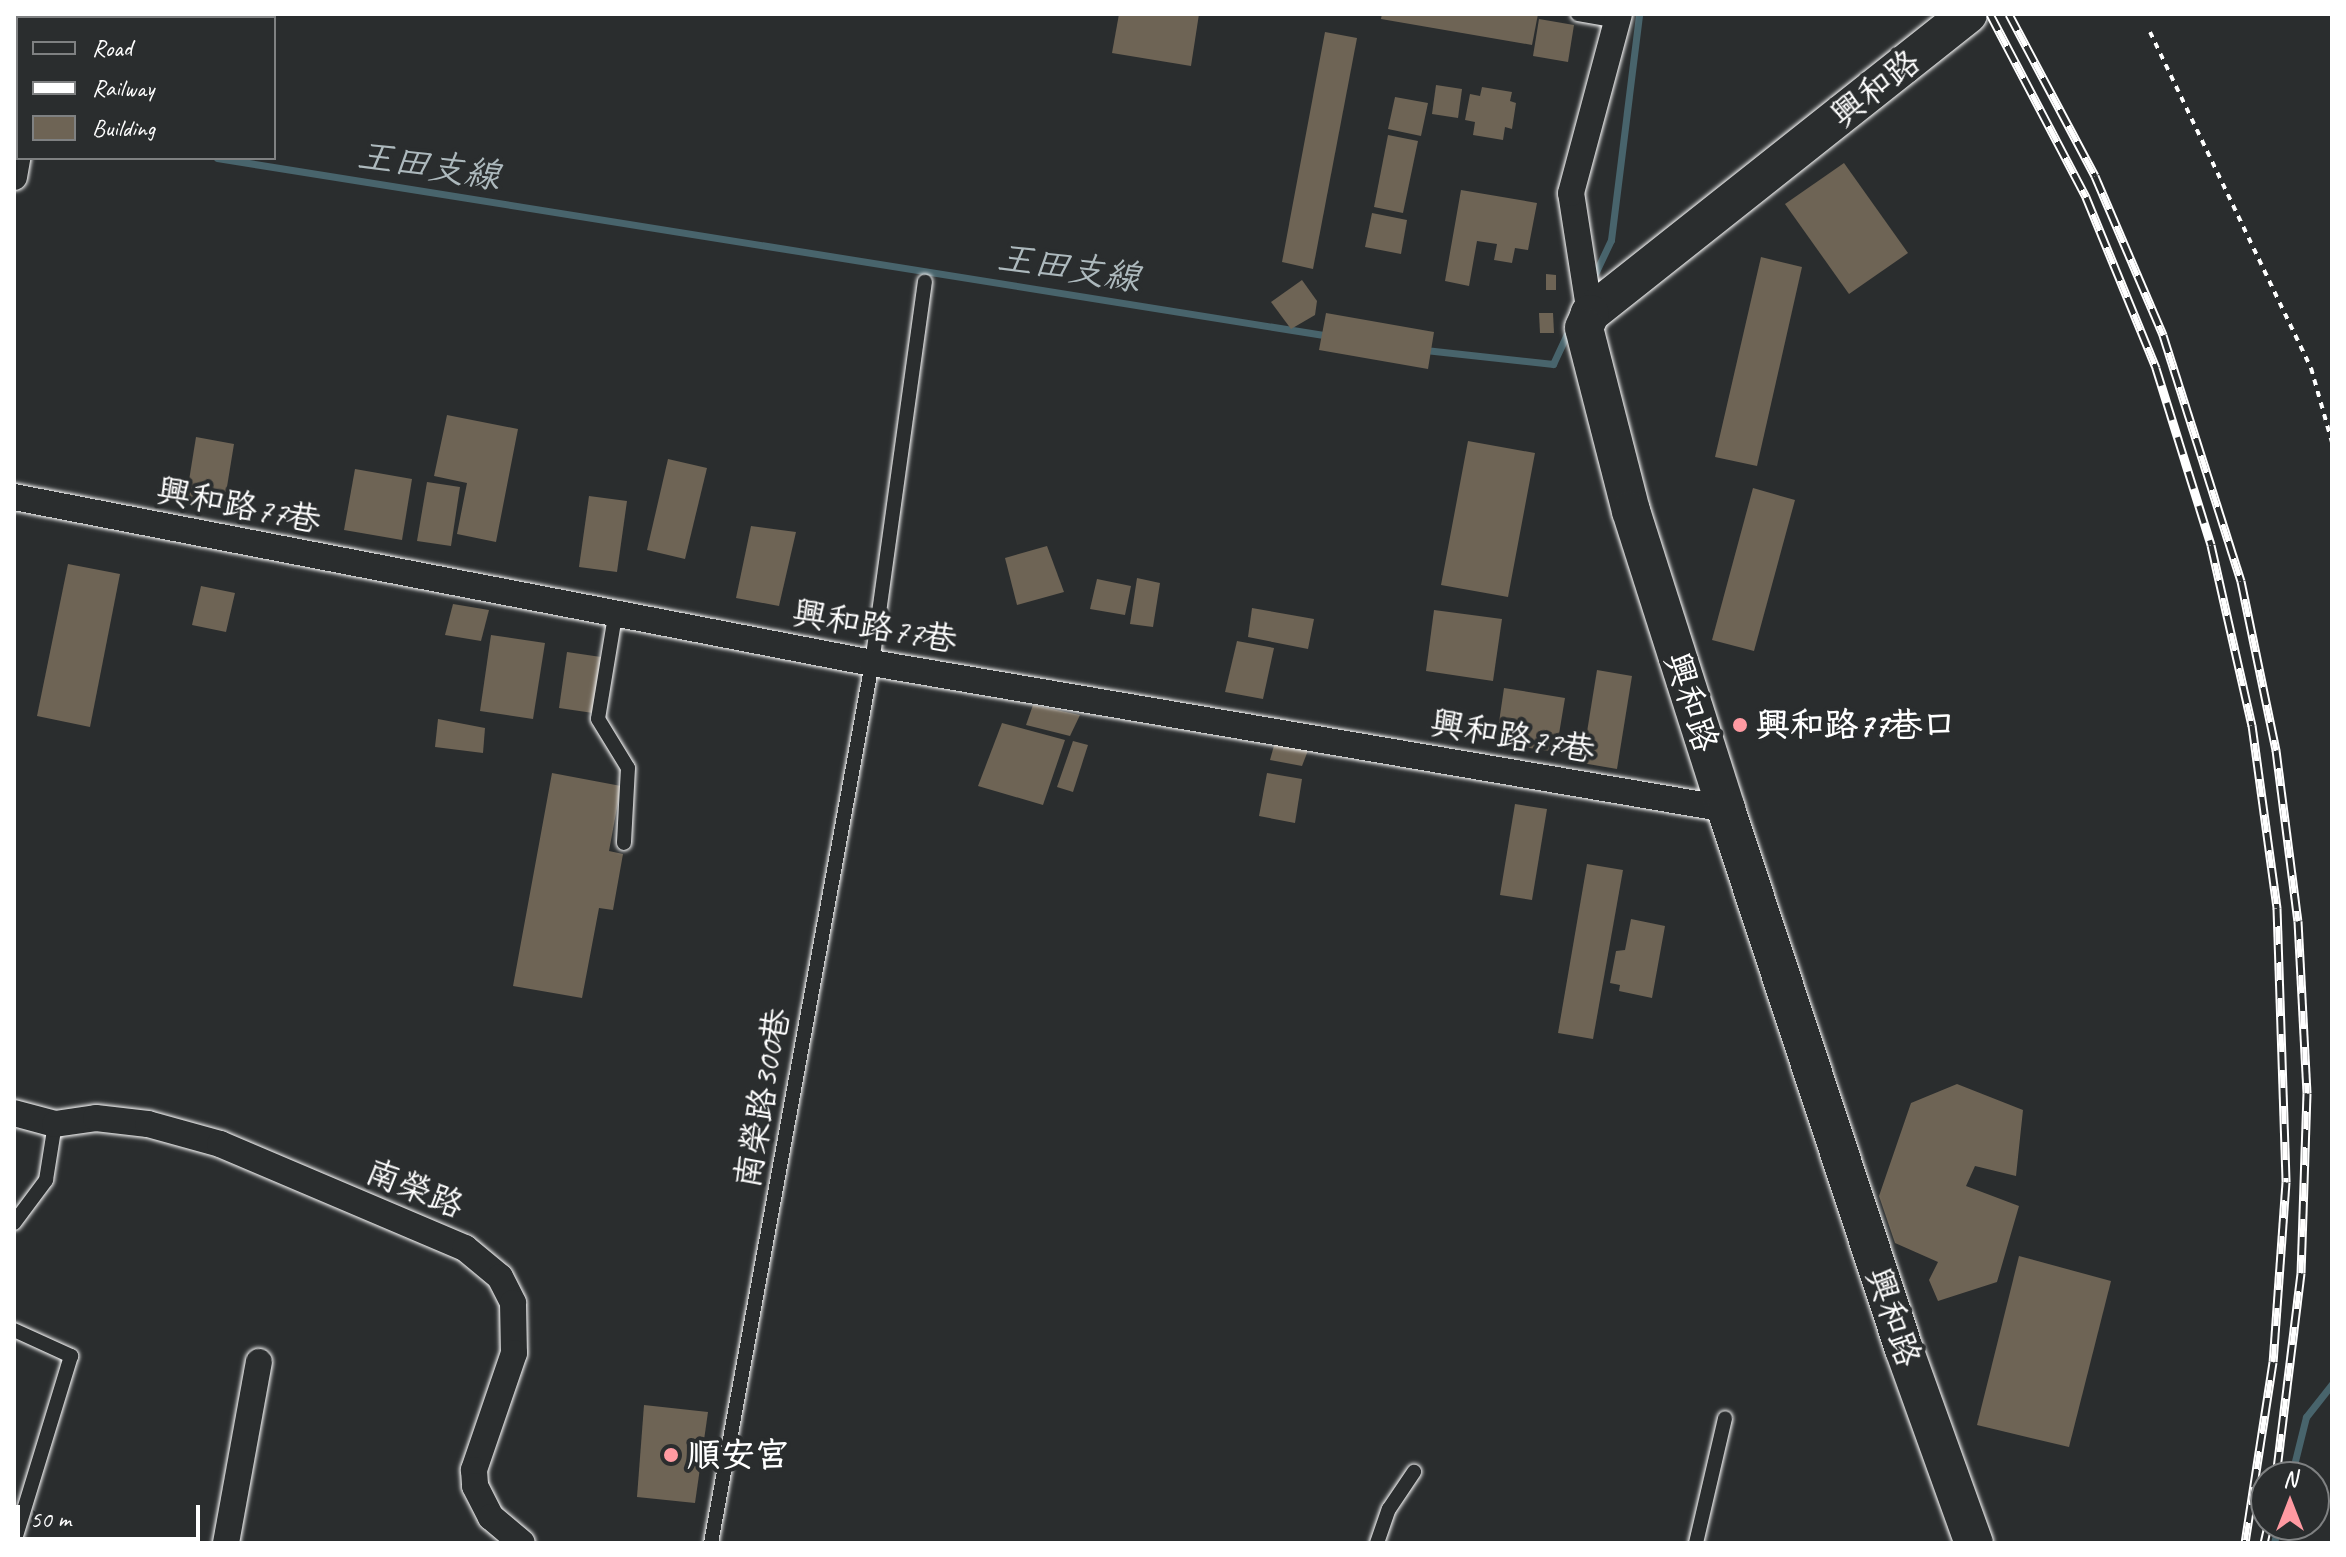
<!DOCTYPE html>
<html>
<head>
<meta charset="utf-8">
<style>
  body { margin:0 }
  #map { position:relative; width:2346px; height:1557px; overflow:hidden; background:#2a2d2e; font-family:Caveat,"LXGW WenKai TC",sans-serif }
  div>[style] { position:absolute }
  .stream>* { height:7px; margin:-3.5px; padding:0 3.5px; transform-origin:3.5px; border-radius:3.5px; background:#48646c }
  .building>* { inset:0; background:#6e6455 }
  .path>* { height:4px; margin-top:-2px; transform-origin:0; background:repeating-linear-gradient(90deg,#fff 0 6px,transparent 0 12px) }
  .roads { filter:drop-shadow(0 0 2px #fff) drop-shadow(0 0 2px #fff) }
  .lane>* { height:14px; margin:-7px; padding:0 7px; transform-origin:7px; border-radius:7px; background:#2a2d2e }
  .street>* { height:26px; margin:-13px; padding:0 13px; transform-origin:13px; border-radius:13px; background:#2a2d2e }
  .secondary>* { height:38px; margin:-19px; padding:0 19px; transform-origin:19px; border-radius:19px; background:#2a2d2e }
  .rail>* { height:9px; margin-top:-4.5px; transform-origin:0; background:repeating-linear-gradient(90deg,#2a2d2e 0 18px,#fff 0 36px); box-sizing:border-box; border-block:2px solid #fff }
  .dots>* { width:22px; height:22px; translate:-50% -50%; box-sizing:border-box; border:4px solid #2a2d2e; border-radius:50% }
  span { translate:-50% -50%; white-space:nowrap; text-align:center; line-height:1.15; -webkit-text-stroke:8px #2a2d2e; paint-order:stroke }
  .street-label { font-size:34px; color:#fff }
  .poi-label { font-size:34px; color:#fff; font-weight:700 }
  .left { translate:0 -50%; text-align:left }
  .water-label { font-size:36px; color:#adb9bd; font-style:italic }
  .frame { position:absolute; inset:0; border:16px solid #fff; pointer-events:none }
  .legend { position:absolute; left:16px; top:16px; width:260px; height:144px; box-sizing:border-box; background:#2a2d2e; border:2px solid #7f8182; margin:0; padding:10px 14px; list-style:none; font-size:24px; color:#fff }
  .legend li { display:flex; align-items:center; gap:16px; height:40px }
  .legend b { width:40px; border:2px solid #7f8182 }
  .north { position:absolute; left:2250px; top:1461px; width:80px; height:80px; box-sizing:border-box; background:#2a2d2e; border:2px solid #7f8182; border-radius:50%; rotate:0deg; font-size:22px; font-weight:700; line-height:32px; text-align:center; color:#fff }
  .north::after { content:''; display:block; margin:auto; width:28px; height:36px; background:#ff9aa2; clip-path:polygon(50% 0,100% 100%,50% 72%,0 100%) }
  .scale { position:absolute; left:16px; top:1505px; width:184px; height:36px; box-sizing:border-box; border:4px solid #fff; border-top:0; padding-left:10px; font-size:24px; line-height:28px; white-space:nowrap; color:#fff; -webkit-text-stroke:6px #2a2d2e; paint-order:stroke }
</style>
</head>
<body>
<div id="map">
  <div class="stream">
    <i style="left:70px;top:18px;width:4px;rotate:-76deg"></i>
    <i style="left:217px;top:158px;width:1127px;rotate:9.09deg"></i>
    <i style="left:1593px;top:278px;width:42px;rotate:-64.7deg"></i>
    <i style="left:1611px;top:240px;width:228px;rotate:-82.9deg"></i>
    <i style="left:1425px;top:350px;width:129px;rotate:6.2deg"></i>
    <i style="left:1553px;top:364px;width:38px;rotate:-65deg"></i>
    <i style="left:2291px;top:1477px;width:62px;rotate:-76deg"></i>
    <i style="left:2306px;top:1417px;width:42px;rotate:-51.8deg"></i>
    <i style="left:2274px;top:1543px;width:18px;rotate:-77deg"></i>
  </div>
  <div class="building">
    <i style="clip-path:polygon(1119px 14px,1199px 14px,1191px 66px,1112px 53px)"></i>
    <i style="clip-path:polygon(1382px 14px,1538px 14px,1532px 45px,1381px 19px)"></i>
    <i style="clip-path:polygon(1539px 19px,1574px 25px,1568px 62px,1533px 56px)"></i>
    <i style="clip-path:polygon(1325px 32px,1357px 38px,1313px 269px,1282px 262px)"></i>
    <i style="clip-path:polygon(1436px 85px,1462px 89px,1458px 118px,1432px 114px)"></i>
    <i style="clip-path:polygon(1482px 87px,1512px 92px,1510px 101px,1516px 103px,1512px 129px,1505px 127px,1503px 140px,1473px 135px,1475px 122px,1465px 120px,1470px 94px,1480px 96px)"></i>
    <i style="clip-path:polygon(1395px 97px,1428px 103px,1421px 136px,1388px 129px)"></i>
    <i style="clip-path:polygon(1388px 135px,1418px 141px,1403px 213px,1374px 207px)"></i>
    <i style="clip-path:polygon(1844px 163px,1908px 253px,1849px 294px,1785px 204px)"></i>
    <i style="clip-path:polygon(1461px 190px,1537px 203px,1528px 250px,1515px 248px,1512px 263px,1494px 260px,1497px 244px,1477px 241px,1469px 286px,1445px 281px)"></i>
    <i style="clip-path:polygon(1372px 213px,1407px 220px,1401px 254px,1365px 247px)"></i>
    <i style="clip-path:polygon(1761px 257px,1802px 267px,1757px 466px,1715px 457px)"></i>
    <i style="clip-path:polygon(1546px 274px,1556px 275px,1556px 290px,1546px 290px)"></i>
    <i style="clip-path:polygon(1302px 280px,1317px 301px,1315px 315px,1291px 329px,1271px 302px)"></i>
    <i style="clip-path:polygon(1326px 313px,1434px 332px,1428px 369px,1319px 350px)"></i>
    <i style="clip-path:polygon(1539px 313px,1553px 313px,1554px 333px,1540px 333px)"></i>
    <i style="clip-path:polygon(447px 415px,518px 429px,496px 542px,457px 534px,467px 483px,434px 476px)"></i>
    <i style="clip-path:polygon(196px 437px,234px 444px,224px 505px,186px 499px)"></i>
    <i style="clip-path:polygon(1468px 441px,1535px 453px,1508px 597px,1441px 585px)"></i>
    <i style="clip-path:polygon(668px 459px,707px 468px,685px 559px,647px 550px)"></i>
    <i style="clip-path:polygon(355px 469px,412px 479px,402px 540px,344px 530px)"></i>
    <i style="clip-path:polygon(427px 482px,460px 487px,451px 546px,417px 541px)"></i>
    <i style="clip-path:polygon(1753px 488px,1795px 500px,1754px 651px,1712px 640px)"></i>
    <i style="clip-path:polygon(589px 496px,627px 501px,617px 572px,579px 567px)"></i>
    <i style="clip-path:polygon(751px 526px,796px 532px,779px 606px,736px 598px)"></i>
    <i style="clip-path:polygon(1047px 546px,1064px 592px,1017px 605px,1005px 558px)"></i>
    <i style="clip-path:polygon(68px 564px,120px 574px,90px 727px,37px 716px)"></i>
    <i style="clip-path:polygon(1137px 578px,1160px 583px,1153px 627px,1130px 624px)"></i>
    <i style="clip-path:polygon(1097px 579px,1131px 586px,1125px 615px,1090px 609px)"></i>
    <i style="clip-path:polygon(201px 586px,235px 593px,226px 632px,192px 625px)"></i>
    <i style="clip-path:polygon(453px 604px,489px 610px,481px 641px,445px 635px)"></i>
    <i style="clip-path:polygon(1252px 608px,1314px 619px,1308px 649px,1248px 637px)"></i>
    <i style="clip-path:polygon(1434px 610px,1502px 619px,1493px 681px,1426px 671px)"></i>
    <i style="clip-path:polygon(491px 635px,545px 643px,533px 719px,480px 711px)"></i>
    <i style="clip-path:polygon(1237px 641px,1274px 648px,1263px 699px,1225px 692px)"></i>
    <i style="clip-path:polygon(567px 652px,601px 657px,593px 713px,559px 708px)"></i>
    <i style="clip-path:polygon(1597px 670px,1632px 676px,1617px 769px,1582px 763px)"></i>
    <i style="clip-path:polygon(1504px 688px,1565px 698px,1556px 752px,1496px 743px)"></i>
    <i style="clip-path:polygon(1033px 705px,1080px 715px,1070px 736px,1026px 725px)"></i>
    <i style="clip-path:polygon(438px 719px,485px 728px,483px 753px,435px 747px)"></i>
    <i style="clip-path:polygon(1002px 723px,1065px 740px,1043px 805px,978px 786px)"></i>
    <i style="clip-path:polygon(1073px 741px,1088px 745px,1073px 792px,1057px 787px)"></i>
    <i style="clip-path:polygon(1275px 742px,1309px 748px,1302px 766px,1270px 760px)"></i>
    <i style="clip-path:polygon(552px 773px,621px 786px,609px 851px,623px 854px,613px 910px,599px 908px,582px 998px,513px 986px)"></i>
    <i style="clip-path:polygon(1267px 773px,1302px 779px,1295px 823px,1259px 816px)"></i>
    <i style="clip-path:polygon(1515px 804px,1547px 809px,1532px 900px,1500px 895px)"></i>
    <i style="clip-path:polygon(1587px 864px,1623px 870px,1593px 1039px,1558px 1033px)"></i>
    <i style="clip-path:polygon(1631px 919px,1665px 926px,1652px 998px,1619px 991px,1620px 985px,1610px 983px,1616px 951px,1625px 950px)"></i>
    <i style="clip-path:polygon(1957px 1084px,2023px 1110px,2016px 1176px,1975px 1166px,1966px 1186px,2019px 1206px,1997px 1282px,1938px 1301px,1929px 1280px,1938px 1262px,1895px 1243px,1879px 1196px,1911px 1103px)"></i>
    <i style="clip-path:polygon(2019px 1256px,2111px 1281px,2069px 1447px,1977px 1425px)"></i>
    <i style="clip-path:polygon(644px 1405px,708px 1412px,695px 1503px,637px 1497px)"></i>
  </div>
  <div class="path">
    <i style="left:2150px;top:32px;width:373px;rotate:64.4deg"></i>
    <i style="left:2311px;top:368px;width:77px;rotate:74.2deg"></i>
  </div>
  <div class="roads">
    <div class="lane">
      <i style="left:1578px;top:14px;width:40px;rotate:10deg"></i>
      <i style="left:615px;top:616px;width:104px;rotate:99.4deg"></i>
      <i style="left:598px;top:719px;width:57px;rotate:58.5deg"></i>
      <i style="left:628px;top:768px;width:75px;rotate:93.1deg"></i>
      <i style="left:14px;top:1223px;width:54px;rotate:-53.3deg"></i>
      <i style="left:46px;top:1180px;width:57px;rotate:-80.9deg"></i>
      <i style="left:14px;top:1330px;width:63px;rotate:24.5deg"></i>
      <i style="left:71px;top:1356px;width:195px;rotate:107deg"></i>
      <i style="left:711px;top:1543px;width:895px;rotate:-79.63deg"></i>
      <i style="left:872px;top:663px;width:385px;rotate:-82.1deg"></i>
      <i style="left:1377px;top:1543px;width:36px;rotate:-71deg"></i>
      <i style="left:1389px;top:1509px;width:45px;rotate:-56deg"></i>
      <i style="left:1696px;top:1543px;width:128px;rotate:-76.9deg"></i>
    </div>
    <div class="street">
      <i style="left:42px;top:18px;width:4px;rotate:-76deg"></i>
      <i style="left:14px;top:103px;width:4px;rotate:14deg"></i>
      <i style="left:14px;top:177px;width:23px;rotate:-80deg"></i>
      <i style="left:1590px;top:314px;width:122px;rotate:-98.9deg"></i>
      <i style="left:1571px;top:193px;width:185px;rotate:-75deg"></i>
      <i style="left:14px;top:497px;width:874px;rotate:10.95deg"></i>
      <i style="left:872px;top:663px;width:866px;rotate:9.7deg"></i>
      <i style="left:14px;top:1113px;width:42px;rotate:15deg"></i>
      <i style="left:55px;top:1124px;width:41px;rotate:-8.3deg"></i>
      <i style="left:96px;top:1118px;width:52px;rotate:6.6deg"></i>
      <i style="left:148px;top:1124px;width:75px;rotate:15.5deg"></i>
      <i style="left:220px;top:1144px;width:266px;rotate:23deg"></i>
      <i style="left:465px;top:1248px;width:45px;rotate:39.6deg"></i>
      <i style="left:500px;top:1277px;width:29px;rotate:63deg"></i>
      <i style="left:513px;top:1303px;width:50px;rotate:88.9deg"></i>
      <i style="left:514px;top:1353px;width:124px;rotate:108.9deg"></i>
      <i style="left:474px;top:1470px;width:16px;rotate:86deg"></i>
      <i style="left:475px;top:1486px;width:35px;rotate:63deg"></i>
      <i style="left:491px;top:1517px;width:40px;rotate:40deg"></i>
      <i style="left:226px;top:1543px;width:184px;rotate:-79.7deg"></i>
    </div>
    <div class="secondary">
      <i style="left:1968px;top:14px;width:483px;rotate:141.6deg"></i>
      <i style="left:1590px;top:314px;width:15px;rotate:113deg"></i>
      <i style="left:1584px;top:328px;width:189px;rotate:75.6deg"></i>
      <i style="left:1631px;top:511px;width:313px;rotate:72.3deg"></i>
      <i style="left:1726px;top:809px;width:569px;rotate:71.76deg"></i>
      <i style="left:1904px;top:1349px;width:206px;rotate:70.2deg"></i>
    </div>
  </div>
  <div class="rail">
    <i style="left:1990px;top:14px;width:207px;rotate:62.3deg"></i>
    <i style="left:2086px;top:197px;width:185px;rotate:67.7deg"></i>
    <i style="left:2156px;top:368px;width:185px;rotate:72.7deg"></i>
    <i style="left:2211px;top:545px;width:185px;rotate:77.2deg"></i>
    <i style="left:2252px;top:725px;width:185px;rotate:82.2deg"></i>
    <i style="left:2277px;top:908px;width:274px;rotate:88.1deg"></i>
    <i style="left:2286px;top:1182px;width:180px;rotate:94.1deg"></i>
    <i style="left:2273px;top:1362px;width:183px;rotate:98.8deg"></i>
    <i style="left:2009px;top:14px;width:183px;rotate:62deg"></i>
    <i style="left:2095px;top:176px;width:173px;rotate:66.8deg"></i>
    <i style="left:2163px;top:335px;width:258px;rotate:72.4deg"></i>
    <i style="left:2241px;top:581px;width:173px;rotate:78.3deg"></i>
    <i style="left:2276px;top:750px;width:172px;rotate:82.7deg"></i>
    <i style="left:2298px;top:921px;width:172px;rotate:87deg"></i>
    <i style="left:2307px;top:1093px;width:180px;rotate:91.9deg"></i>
    <i style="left:2301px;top:1273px;width:206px;rotate:97deg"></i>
    <i style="left:2264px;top:1543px;width:18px;rotate:-77deg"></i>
  </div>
  <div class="dots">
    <i style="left:1740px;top:725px;background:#ff9aa2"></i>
    <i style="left:671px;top:1455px;background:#ff9aa2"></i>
  </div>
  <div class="street-label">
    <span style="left:1875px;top:88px;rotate:-38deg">興和路</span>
    <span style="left:239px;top:505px;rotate:11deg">興和路77巷</span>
    <span style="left:875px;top:626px;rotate:10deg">興和路77巷</span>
    <span style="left:1692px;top:702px;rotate:72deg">興和路</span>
    <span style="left:1513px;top:736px;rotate:10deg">興和路77巷</span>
    <span style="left:762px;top:1098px;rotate:-80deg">南榮路300巷</span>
    <span style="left:415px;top:1188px;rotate:22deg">南榮路</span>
    <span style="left:1894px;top:1317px;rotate:71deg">興和路</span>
  </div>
  <div class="poi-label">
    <span class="left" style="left:1756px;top:725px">興和路77巷口</span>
    <span class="left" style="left:687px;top:1455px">順安宮</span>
  </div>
  <div class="water-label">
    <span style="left:429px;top:166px;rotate:9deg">王田支線</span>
    <span style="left:1069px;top:268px;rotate:9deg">王田支線</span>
  </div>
  <div class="frame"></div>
  <ul class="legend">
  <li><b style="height:10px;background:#2a2d2e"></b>Road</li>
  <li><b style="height:10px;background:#fff"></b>Railway</li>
  <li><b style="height:22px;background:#6e6455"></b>Building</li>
  </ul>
  <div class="north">N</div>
  <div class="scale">50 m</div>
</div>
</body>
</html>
